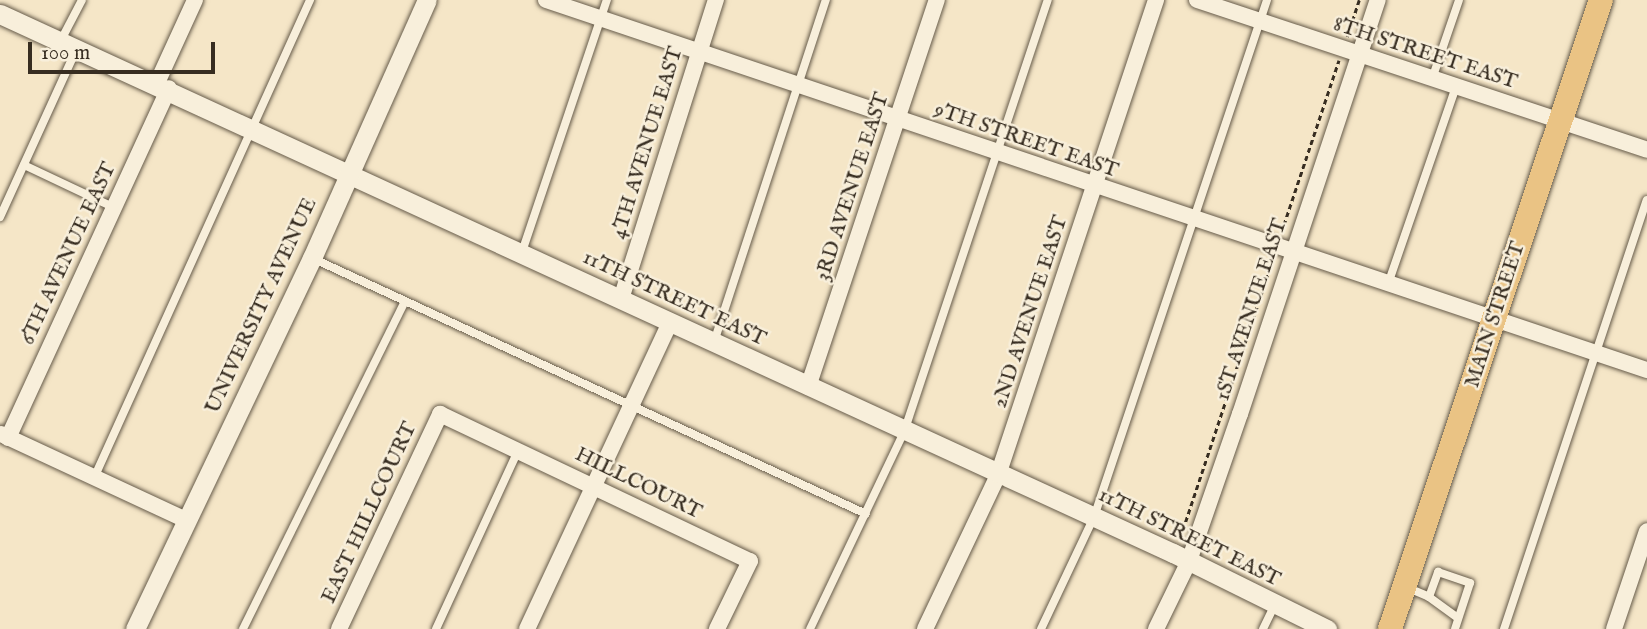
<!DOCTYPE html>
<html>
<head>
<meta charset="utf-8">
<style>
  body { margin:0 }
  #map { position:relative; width:1647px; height:629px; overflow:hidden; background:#f5e6c7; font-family:"IM FELL English",serif }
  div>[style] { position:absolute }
  .path>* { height:2.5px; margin-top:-1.25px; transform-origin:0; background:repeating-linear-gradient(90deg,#372d21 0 5px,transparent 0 8.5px) }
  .roads { filter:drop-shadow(0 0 2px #665b4a) drop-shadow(0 0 2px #665b4a) }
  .service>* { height:8px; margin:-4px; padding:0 4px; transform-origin:4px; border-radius:4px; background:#f8efdb }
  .minor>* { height:16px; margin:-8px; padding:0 8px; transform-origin:8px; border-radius:8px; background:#f8efdb }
  .tertiary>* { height:19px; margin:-9.5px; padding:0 9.5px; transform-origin:9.5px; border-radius:9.5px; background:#f8efdb }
  .primary>* { height:24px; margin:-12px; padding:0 12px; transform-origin:12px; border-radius:12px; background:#eac384 }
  span { translate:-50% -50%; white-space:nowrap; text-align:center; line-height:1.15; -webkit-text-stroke:5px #f8efdb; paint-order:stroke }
  .street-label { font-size:21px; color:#372d21 }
  .scale { position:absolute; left:28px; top:42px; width:187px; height:32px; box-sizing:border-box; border:4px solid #372d21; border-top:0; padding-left:9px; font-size:21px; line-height:24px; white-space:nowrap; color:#372d21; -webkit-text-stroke:5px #f8efdb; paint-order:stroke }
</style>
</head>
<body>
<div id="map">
  <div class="path">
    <i style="left:1347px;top:37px;width:39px;rotate:-72deg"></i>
    <i style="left:1281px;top:233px;width:182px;rotate:-71.5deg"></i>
    <i style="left:1180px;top:538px;width:294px;rotate:-71.6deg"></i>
  </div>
  <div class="roads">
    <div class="service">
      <i style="left:60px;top:42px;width:47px;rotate:-62.4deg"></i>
      <i style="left:1432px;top:79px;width:83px;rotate:-71.1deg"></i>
      <i style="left:24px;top:165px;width:98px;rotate:25.3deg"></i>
      <i style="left:0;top:217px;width:183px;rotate:-65.5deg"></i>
      <i style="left:522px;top:252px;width:266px;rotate:-71.4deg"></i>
      <i style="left:312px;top:258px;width:610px;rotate:24.8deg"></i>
      <i style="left:1388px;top:284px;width:208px;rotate:-71deg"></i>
      <i style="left:714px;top:342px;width:360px;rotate:-71.9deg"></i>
      <i style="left:94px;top:478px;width:525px;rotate:-65.68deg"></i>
      <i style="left:1406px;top:587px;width:25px;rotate:23deg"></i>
      <i style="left:1429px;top:597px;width:34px;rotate:36deg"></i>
      <i style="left:1429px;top:597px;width:27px;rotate:-70deg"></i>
      <i style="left:1438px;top:572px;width:34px;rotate:19deg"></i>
      <i style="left:1470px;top:583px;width:48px;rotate:108.1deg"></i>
      <i style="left:243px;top:629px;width:364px;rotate:-63.7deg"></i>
      <i style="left:436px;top:629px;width:196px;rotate:-65.3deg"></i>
      <i style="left:810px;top:629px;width:218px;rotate:-64.5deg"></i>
      <i style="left:904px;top:432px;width:455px;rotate:-71.6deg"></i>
      <i style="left:1041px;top:629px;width:124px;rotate:-64.7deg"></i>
      <i style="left:1094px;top:517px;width:545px;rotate:-71.5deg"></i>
      <i style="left:1263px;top:629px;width:28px;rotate:-64deg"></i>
      <i style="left:1504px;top:629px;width:452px;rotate:-71.6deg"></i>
    </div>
    <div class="minor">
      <i style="left:546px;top:0;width:1162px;rotate:18.58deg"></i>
      <i style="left:1197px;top:0;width:474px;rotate:18.4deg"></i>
      <i style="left:157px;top:83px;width:91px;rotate:-65.4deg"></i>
      <i style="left:621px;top:299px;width:314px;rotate:-72.4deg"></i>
      <i style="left:808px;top:387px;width:408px;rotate:-71.6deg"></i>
      <i style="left:1px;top:434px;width:204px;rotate:24.9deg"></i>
      <i style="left:8px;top:438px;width:385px;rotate:-65.3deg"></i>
      <i style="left:339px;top:629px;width:238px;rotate:-64.8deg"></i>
      <i style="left:440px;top:414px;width:343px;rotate:25.4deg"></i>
      <i style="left:750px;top:561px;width:76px;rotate:115.9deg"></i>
      <i style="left:527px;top:629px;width:339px;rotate:-65deg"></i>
      <i style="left:925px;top:629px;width:170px;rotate:-64.6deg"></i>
      <i style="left:998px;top:475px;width:501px;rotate:-71.6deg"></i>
      <i style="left:1156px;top:629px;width:76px;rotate:-64.1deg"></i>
      <i style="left:1189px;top:561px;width:156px;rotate:-70.9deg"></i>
      <i style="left:1240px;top:414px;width:436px;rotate:-71.6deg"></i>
      <i style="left:1614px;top:629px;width:103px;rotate:-71.4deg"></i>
    </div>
    <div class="tertiary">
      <i style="left:0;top:14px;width:1291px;rotate:24.68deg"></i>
      <i style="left:1173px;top:553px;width:172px;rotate:26.3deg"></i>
      <i style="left:135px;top:629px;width:411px;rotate:-64.5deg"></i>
      <i style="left:312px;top:258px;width:282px;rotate:-66deg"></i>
    </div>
    <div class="primary">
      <i style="left:1390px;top:629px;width:663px;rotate:-71.46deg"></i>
    </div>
  </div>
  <div class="street-label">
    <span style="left:1425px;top:54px;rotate:18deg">8TH STREET EAST</span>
    <span style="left:1026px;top:141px;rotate:19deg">9TH STREET EAST</span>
    <span style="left:648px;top:143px;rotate:-73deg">4TH AVENUE EAST</span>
    <span style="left:853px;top:187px;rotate:-72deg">3RD AVENUE EAST</span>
    <span style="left:69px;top:254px;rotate:-65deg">6TH AVENUE EAST</span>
    <span style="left:674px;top:299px;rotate:25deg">11TH STREET EAST</span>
    <span style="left:262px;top:306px;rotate:-65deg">UNIVERSITY AVENUE</span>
    <span style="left:1252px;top:310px;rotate:-72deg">1ST AVENUE EAST</span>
    <span style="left:1031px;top:312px;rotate:-72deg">2ND AVENUE EAST</span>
    <span style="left:1496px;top:315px;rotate:-72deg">MAIN STREET</span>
    <span style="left:638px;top:484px;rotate:26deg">HILLCOURT</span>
    <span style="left:370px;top:513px;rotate:-65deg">EAST HILLCOURT</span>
    <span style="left:1189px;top:538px;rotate:26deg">11TH STREET EAST</span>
  </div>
  <div class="scale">100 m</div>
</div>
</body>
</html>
